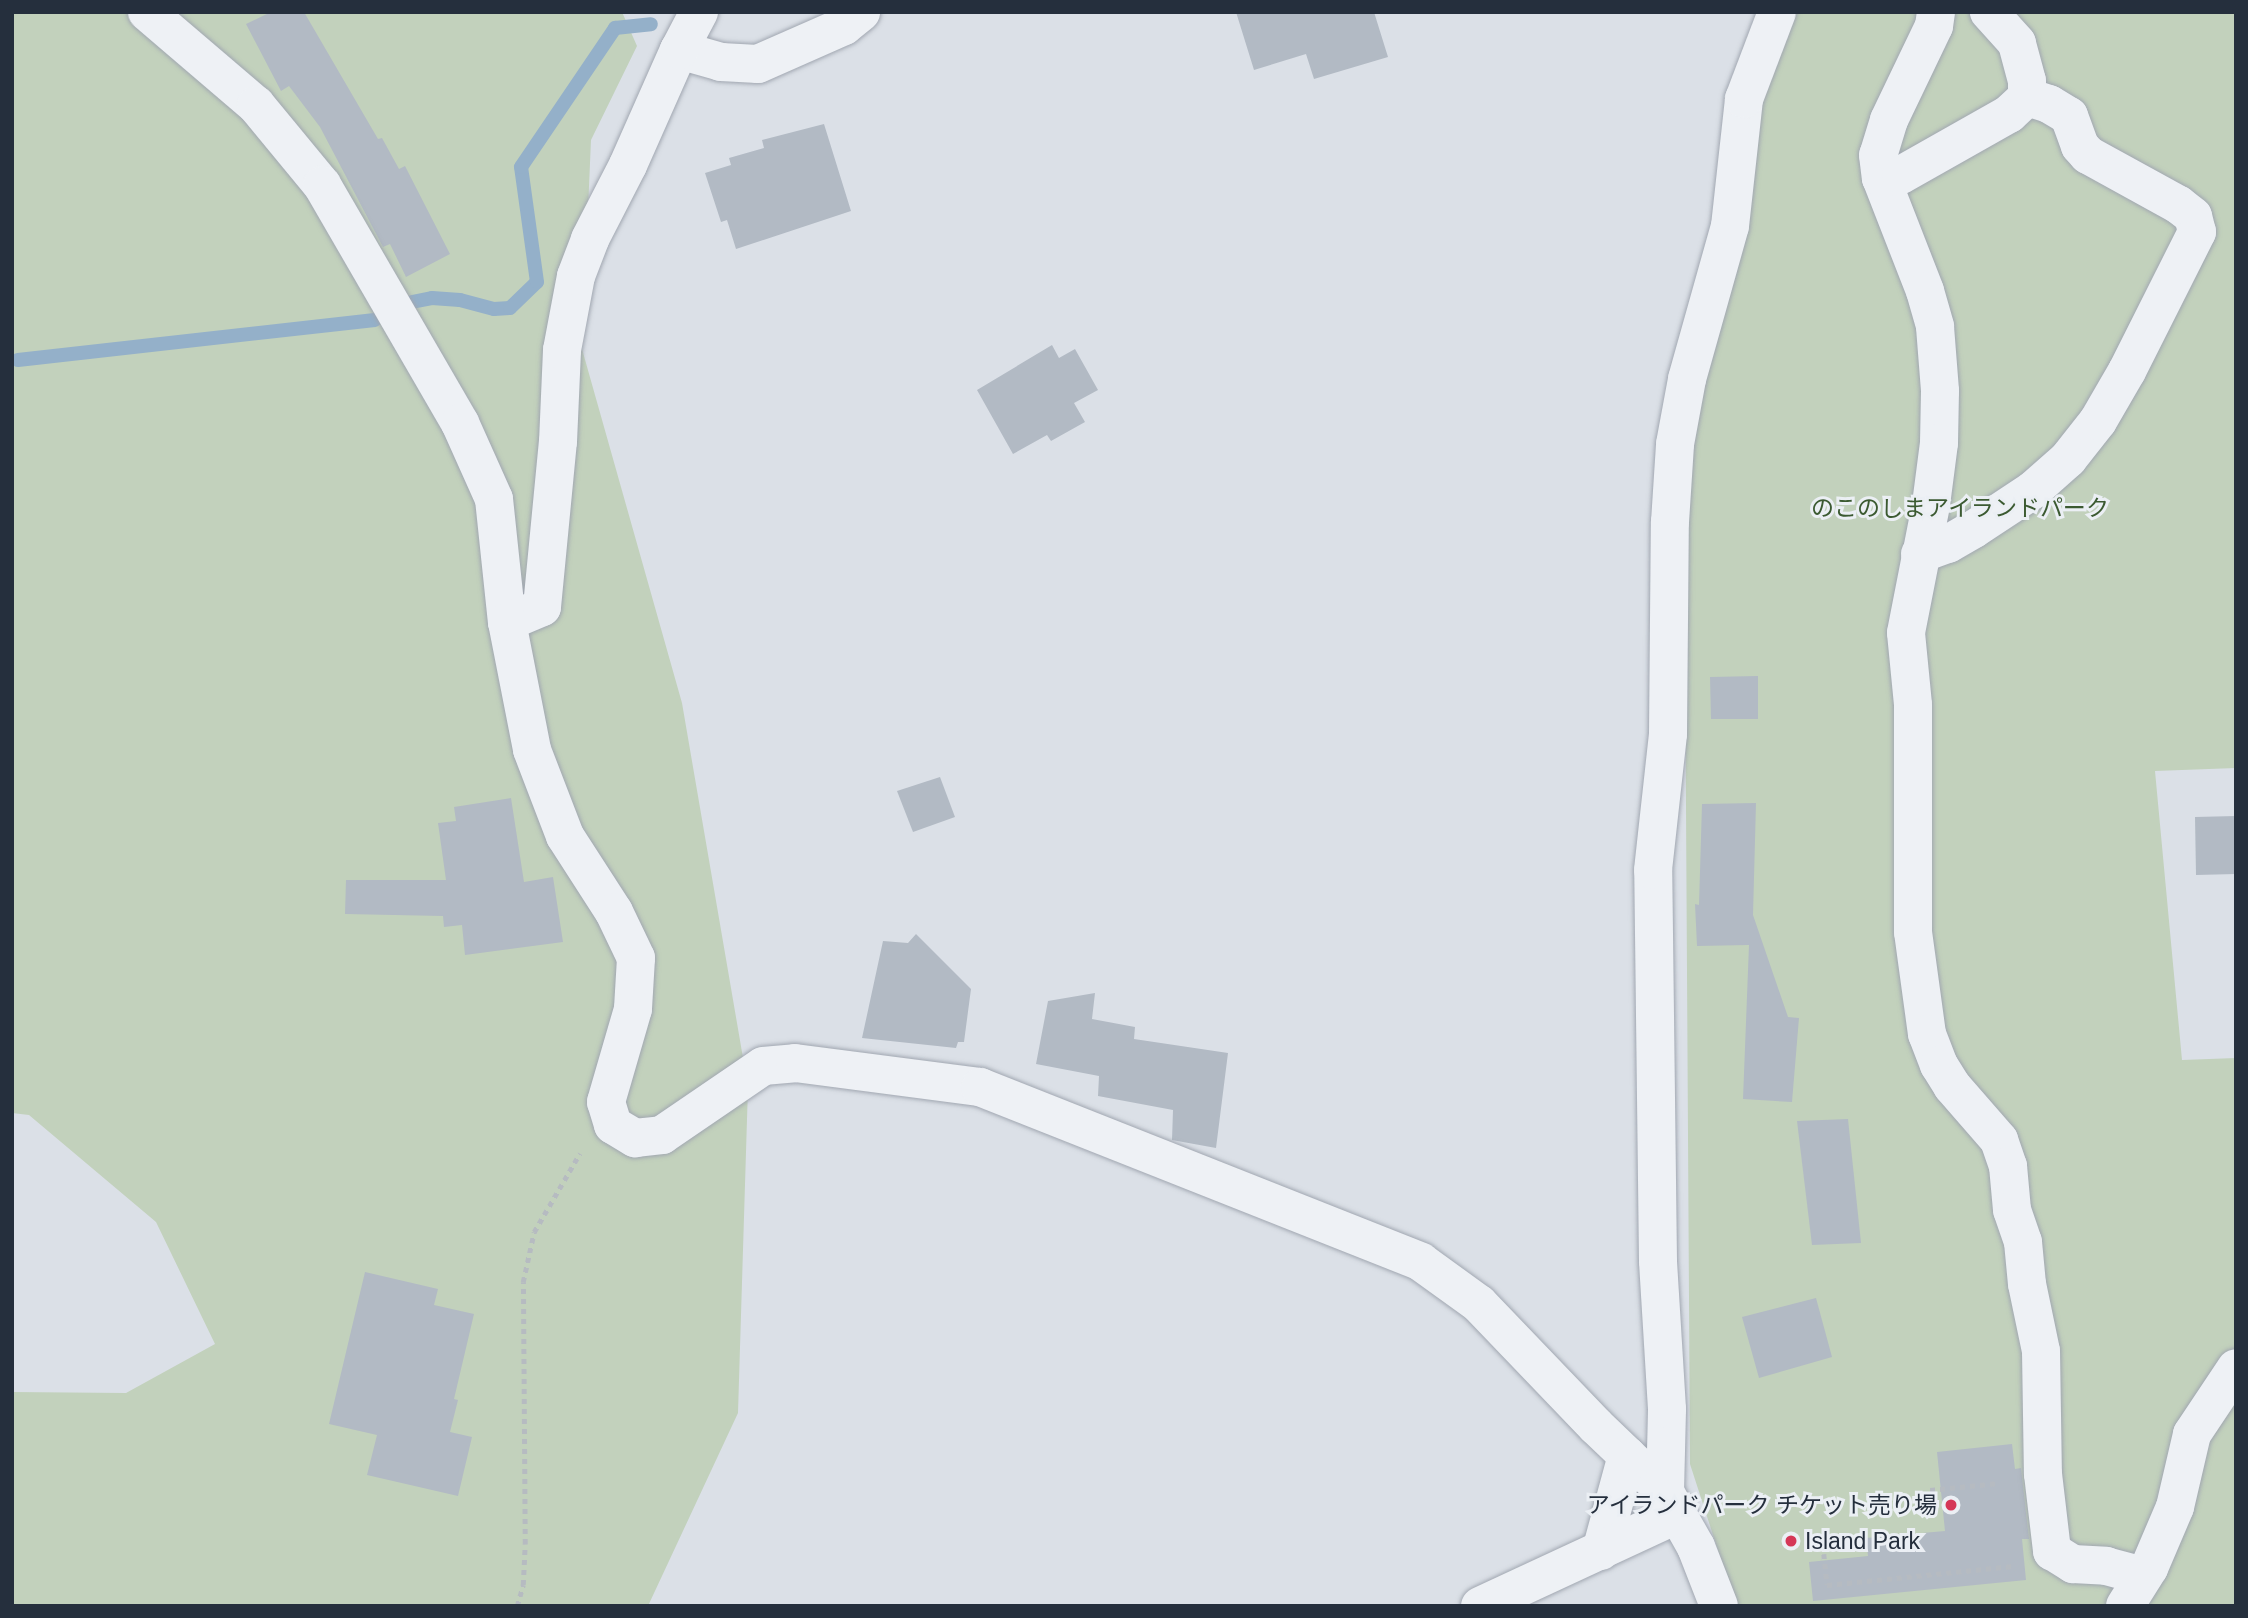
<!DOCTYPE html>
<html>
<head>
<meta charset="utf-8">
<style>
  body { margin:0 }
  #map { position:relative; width:2248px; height:1618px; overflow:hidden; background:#dbe0e7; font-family:Helvetica,"Noto Sans JP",sans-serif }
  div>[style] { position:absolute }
  .green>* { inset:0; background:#c2d1bc }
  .stream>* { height:14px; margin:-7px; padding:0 7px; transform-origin:7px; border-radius:7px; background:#94b0c9 }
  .building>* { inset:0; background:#b2bac4 }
  .path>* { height:4.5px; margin-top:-2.25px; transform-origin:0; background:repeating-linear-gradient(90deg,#b6bbc1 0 5px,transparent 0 10px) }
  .roads { filter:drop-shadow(0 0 2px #a1a7b1) drop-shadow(0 0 2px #a1a7b1) }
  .minor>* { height:38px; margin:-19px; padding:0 19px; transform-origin:19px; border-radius:19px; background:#eef1f5 }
  .dots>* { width:19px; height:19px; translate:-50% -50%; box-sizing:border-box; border:4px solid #ebeff4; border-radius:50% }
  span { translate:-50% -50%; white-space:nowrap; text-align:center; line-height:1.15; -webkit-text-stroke:6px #ebeff4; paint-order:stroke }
  .park-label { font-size:23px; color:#3b5a31 }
  .poi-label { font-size:23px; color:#252f3d }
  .right { translate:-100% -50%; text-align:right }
  .left { translate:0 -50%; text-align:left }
  .frame { position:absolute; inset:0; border:14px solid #252f3d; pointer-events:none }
</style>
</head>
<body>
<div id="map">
  <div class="green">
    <i style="clip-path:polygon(12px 12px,622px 12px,637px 46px,591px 140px,582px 349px,682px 703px,748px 1087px,738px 1413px,648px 1606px,12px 1606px,12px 1392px,126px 1393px,215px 1344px,156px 1222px,29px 1115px,12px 1113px)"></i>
    <i style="clip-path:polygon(1790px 12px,2236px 12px,2236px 768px,2155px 771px,2182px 1060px,2236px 1058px,2236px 1606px,1736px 1606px,1690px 1464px,1684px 479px,1751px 115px)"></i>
  </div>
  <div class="stream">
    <i style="left:412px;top:302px;width:20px;rotate:-11deg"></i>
    <i style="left:432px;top:298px;width:28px;rotate:4deg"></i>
    <i style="left:460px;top:300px;width:35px;rotate:15deg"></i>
    <i style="left:494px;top:309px;width:16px;rotate:-4deg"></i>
    <i style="left:510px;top:308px;width:37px;rotate:-44deg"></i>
    <i style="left:537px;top:282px;width:116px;rotate:-97.9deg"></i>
    <i style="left:521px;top:167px;width:168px;rotate:-55.9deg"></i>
    <i style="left:615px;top:28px;width:36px;rotate:-6deg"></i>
    <i style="left:18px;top:360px;width:359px;rotate:-6.4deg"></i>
  </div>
  <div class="building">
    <i style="clip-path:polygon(271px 12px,304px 12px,378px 139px,382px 138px,399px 169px,405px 166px,450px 254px,406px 277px,390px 244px,383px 247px,320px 127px,289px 86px,281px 91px,246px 24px)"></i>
    <i style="clip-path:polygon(1236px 12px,1374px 12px,1388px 57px,1314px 79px,1306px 54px,1254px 70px)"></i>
    <i style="clip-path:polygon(824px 124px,851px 211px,736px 249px,727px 220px,721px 222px,705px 173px,731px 165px,729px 158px,764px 148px,762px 140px)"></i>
    <i style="clip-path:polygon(1052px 345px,1059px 358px,1075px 349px,1098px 390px,1074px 403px,1085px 422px,1051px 441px,1047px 435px,1013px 454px,977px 390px)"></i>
    <i style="clip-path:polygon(1758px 676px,1758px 719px,1711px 719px,1710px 677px)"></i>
    <i style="clip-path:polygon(940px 777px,955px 817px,913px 832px,897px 791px)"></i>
    <i style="clip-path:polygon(511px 798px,524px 882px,553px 877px,563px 942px,465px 955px,462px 925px,444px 927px,443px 916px,345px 914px,346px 880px,446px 880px,438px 823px,456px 821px,454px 807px)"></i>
    <i style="clip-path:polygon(1756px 803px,1753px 915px,1788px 1017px,1799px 1018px,1792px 1102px,1743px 1099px,1749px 945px,1697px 946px,1695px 904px,1699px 905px,1702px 804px)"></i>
    <i style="clip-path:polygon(2236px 816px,2236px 874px,2196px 875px,2195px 817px)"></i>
    <i style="clip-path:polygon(916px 934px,971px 989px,964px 1042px,958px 1042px,956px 1048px,862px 1038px,883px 941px,908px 943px)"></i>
    <i style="clip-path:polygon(1095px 993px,1092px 1019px,1135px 1027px,1134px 1039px,1228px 1053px,1216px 1148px,1172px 1140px,1173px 1110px,1098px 1096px,1099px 1076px,1036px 1064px,1048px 1001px)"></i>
    <i style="clip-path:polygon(1848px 1119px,1861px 1243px,1812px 1245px,1797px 1121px)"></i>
    <i style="clip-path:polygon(365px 1272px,438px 1289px,434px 1305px,474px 1314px,454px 1399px,458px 1400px,450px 1432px,472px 1437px,458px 1496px,367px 1475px,377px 1435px,329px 1424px)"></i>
    <i style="clip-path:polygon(1816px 1298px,1832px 1357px,1759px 1378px,1742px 1317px)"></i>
    <i style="clip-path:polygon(2012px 1444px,2015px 1469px,2021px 1468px,2029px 1539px,2022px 1539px,2026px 1580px,1813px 1601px,1809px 1562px,1868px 1556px,1866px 1538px,1945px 1531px,1937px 1452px)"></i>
  </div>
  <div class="path">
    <i style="left:1930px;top:1490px;width:69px;rotate:-5.8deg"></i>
    <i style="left:1824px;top:1554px;width:31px;rotate:84deg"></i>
    <i style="left:1827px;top:1585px;width:187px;rotate:-5.8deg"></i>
    <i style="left:517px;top:1606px;width:22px;rotate:-74deg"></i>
    <i style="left:523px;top:1585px;width:41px;rotate:-87.2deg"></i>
    <i style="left:525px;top:1544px;width:262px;rotate:-90.4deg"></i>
    <i style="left:523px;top:1282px;width:51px;rotate:-77.6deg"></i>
    <i style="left:534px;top:1232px;width:91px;rotate:-59.8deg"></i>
  </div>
  <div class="roads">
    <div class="minor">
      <i style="left:147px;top:12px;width:143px;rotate:40.5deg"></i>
      <i style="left:256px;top:105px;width:104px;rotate:50.5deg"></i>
      <i style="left:322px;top:185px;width:275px;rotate:59.9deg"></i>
      <i style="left:460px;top:423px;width:83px;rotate:65.9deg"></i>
      <i style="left:494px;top:499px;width:124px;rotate:84deg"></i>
      <i style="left:507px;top:622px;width:130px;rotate:78.9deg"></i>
      <i style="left:532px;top:750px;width:92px;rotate:69deg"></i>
      <i style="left:565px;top:836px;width:90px;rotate:57.2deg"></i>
      <i style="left:614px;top:912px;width:51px;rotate:64.4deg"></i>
      <i style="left:636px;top:958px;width:51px;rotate:93.4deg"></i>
      <i style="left:633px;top:1009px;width:97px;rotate:106.2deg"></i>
      <i style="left:606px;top:1102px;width:24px;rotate:73deg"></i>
      <i style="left:613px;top:1125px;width:26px;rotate:31deg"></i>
      <i style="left:635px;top:1138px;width:27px;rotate:-6deg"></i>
      <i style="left:662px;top:1135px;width:122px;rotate:-34.3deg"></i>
      <i style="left:763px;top:1066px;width:32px;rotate:-5deg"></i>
      <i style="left:795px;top:1063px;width:187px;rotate:7.4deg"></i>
      <i style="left:980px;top:1087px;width:474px;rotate:21.6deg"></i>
      <i style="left:1421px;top:1262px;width:72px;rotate:35.9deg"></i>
      <i style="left:1479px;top:1304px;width:169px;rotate:46.2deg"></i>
      <i style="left:1596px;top:1426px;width:95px;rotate:43.7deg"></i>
      <i style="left:1665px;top:1492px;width:63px;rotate:60.6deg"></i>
      <i style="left:1696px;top:1547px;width:63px;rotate:68.7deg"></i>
      <i style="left:1936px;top:12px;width:14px;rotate:98deg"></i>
      <i style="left:1934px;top:26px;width:104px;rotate:115.6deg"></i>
      <i style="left:1889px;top:120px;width:37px;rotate:107deg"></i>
      <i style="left:1878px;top:155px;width:23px;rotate:83deg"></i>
      <i style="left:1881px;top:178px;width:121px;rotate:68.7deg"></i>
      <i style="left:1925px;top:291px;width:37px;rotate:74deg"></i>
      <i style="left:1935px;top:327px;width:64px;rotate:85.5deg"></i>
      <i style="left:1940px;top:391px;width:52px;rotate:91.1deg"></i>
      <i style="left:1939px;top:443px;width:63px;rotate:97.4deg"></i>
      <i style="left:1931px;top:505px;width:130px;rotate:101.1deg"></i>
      <i style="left:1906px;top:633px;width:72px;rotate:84.4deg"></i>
      <i style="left:1913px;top:705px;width:227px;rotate:90deg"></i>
      <i style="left:1913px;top:932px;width:103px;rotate:82.2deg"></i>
      <i style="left:1927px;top:1034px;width:33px;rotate:69deg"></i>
      <i style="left:1939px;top:1065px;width:25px;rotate:58deg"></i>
      <i style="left:1952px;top:1086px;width:72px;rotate:49deg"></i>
      <i style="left:1999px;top:1140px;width:28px;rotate:71deg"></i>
      <i style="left:2008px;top:1166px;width:44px;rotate:84.8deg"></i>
      <i style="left:2012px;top:1210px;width:34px;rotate:71deg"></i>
      <i style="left:2023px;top:1242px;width:42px;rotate:84.6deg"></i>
      <i style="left:2027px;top:1284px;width:68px;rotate:78.2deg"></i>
      <i style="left:2041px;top:1351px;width:123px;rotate:89.1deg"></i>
      <i style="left:2043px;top:1474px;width:78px;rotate:83.3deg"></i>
      <i style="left:2052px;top:1551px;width:25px;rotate:32deg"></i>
      <i style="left:2073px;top:1564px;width:33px;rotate:3deg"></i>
      <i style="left:2106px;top:1566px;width:38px;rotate:15deg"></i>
      <i style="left:679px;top:50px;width:44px;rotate:15.9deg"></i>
      <i style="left:721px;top:62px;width:37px;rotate:3deg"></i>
      <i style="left:758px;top:64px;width:94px;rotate:-23.8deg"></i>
      <i style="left:844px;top:26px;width:22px;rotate:-39deg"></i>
      <i style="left:1881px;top:178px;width:20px;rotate:-9deg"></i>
      <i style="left:1901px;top:175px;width:124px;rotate:-29.5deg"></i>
      <i style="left:2009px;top:114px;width:25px;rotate:-43deg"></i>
      <i style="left:2027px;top:97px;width:16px;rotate:-90deg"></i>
      <i style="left:2027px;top:81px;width:39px;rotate:-105deg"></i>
      <i style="left:2017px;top:43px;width:42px;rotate:-132.1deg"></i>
      <i style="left:1920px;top:554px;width:30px;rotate:-20deg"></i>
      <i style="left:1948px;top:544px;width:30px;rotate:-30deg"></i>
      <i style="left:1974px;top:529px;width:71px;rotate:-33.5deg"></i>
      <i style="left:2033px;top:490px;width:47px;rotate:-41.5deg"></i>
      <i style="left:2068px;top:459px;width:48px;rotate:-51.7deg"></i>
      <i style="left:2098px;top:421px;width:58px;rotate:-59.9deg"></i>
      <i style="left:2127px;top:371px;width:156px;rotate:-63.3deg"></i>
      <i style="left:2197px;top:232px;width:16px;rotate:-104deg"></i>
      <i style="left:2193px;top:216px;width:18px;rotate:-142deg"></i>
      <i style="left:2179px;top:205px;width:104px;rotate:-151.2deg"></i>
      <i style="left:2088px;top:155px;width:12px;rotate:-132deg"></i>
      <i style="left:2080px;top:146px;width:32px;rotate:-110deg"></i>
      <i style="left:2069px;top:116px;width:23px;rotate:-149deg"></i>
      <i style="left:2049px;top:104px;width:23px;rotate:-162deg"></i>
      <i style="left:507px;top:622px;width:38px;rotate:-23deg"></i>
      <i style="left:542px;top:607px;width:166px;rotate:-84.5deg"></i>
      <i style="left:558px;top:442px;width:92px;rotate:-87.5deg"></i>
      <i style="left:562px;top:350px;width:75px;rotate:-79.3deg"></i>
      <i style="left:576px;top:276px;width:40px;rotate:-69deg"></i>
      <i style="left:590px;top:239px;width:83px;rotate:-62.8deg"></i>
      <i style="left:628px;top:165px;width:126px;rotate:-66.1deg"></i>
      <i style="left:679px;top:50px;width:43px;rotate:-62.2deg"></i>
      <i style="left:1665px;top:1492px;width:83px;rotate:-88.6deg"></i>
      <i style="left:1667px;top:1409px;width:148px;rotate:-93.5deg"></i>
      <i style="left:1658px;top:1261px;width:391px;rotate:-90.7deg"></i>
      <i style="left:1653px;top:870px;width:137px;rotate:-83.7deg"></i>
      <i style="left:1668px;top:734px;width:212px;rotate:-89.5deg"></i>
      <i style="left:1670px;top:522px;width:78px;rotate:-86.3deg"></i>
      <i style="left:1675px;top:444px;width:66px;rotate:-79.5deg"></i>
      <i style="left:1687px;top:379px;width:159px;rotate:-74.3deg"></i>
      <i style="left:1730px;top:226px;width:128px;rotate:-83.7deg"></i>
      <i style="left:1744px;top:99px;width:93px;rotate:-69.2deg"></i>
      <i style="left:1601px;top:1551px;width:99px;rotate:-74.8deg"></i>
      <i style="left:1480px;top:1606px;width:218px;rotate:-24.9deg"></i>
      <i style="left:2125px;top:1606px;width:45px;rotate:-57.7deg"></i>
      <i style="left:2149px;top:1568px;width:66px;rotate:-66.9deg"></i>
      <i style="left:2175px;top:1507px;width:75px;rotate:-76.9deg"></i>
      <i style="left:2192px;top:1434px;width:79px;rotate:-56.3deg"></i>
    </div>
  </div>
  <div class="dots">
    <i style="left:1951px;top:1505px;background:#d53757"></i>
    <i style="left:1791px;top:1541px;background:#d53757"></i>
  </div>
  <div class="park-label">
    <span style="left:1960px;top:508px">のこのしまアイランドパーク</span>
  </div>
  <div class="poi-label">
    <span class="right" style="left:1937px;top:1505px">アイランドパーク チケット売り場</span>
    <span class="left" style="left:1805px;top:1541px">Island Park</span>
  </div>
  <div class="frame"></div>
</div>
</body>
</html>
